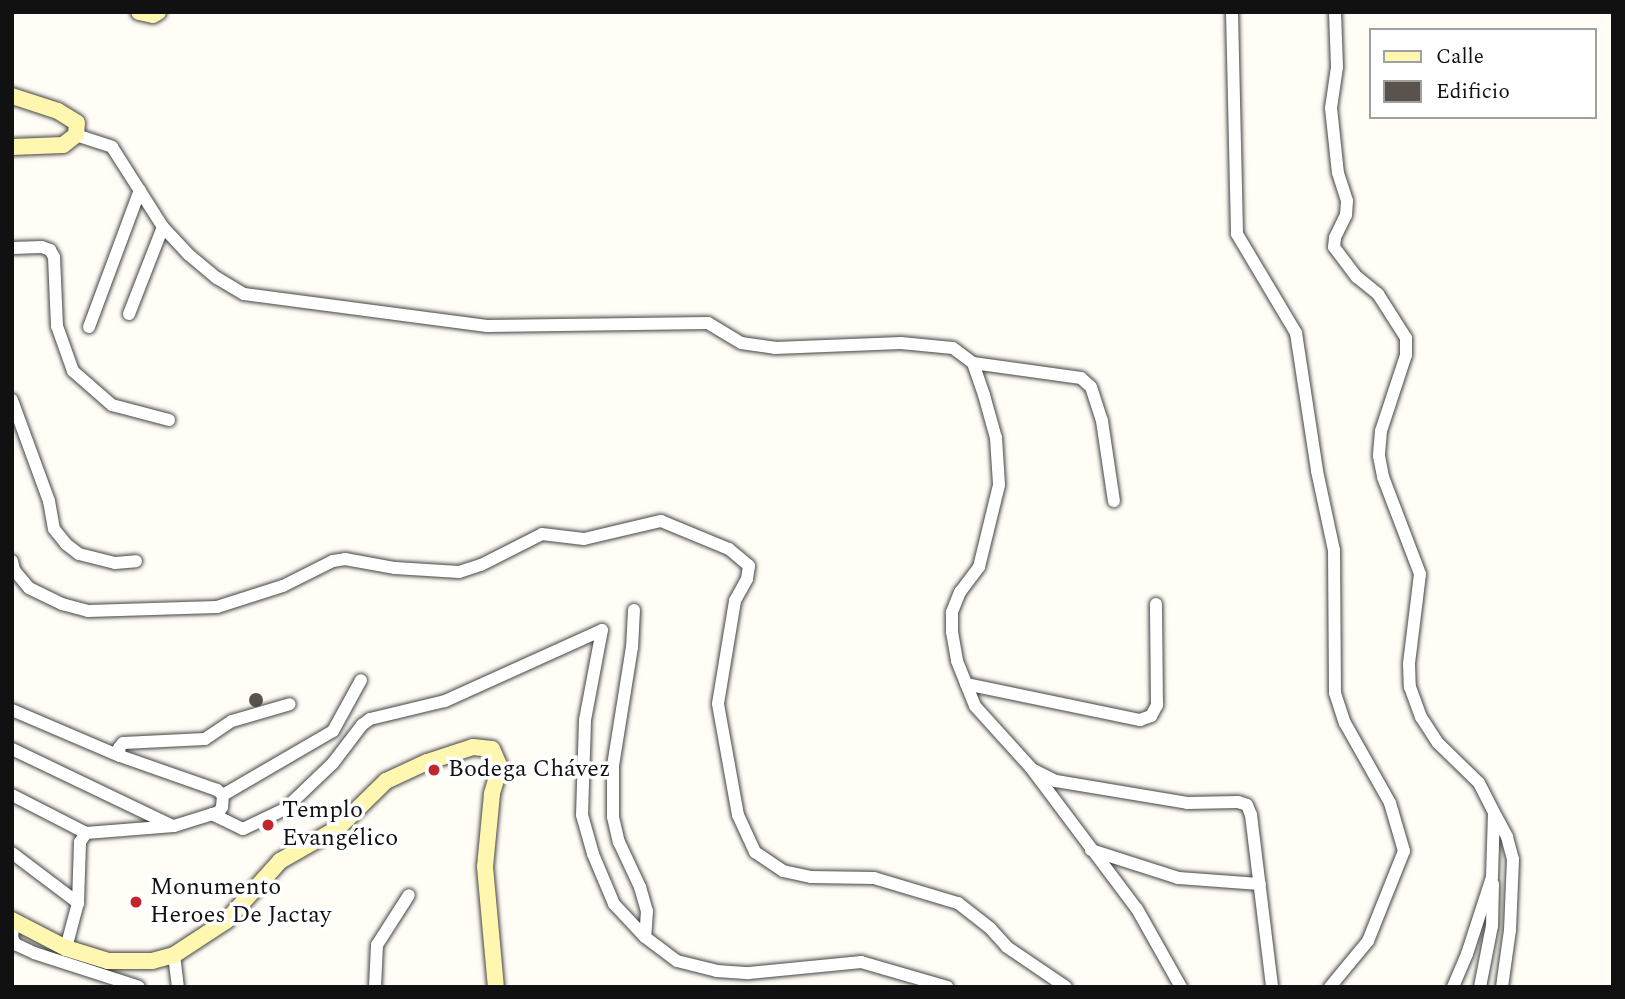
<!DOCTYPE html>
<html>
<head>
<meta charset="utf-8">
<style>
  body { margin:0 }
  #map { position:relative; width:1625px; height:999px; overflow:hidden; background:#fffdf5; font-family:Spectral,serif }
  div>[style] { position:absolute }
  .building>* { inset:0; background:#5a524d }
  .round { border-radius:50% }
  .roads { filter:drop-shadow(0 0 2px #444) drop-shadow(0 0 2px #444) }
  .street>* { height:12px; margin:-6px; padding:0 6px; transform-origin:6px; border-radius:6px; background:#fff }
  .secondary>* { height:16px; margin:-8px; padding:0 8px; transform-origin:8px; border-radius:8px; background:#fff6b0 }
  .dots>* { width:19px; height:19px; translate:-50% -50%; box-sizing:border-box; border:4px solid #fff; border-radius:50% }
  span { translate:-50% -50%; white-space:nowrap; text-align:center; line-height:1.15; -webkit-text-stroke:7px #fff; paint-order:stroke }
  .poi-label { font-size:24px; color:#111 }
  .left { translate:0 -50%; text-align:left }
  .frame { position:absolute; inset:0; border:14px solid #111; pointer-events:none }
  .legend { position:absolute; left:1369px; top:28px; width:228px; height:91px; box-sizing:border-box; background:#fff; border:2px solid #a0a0a0; margin:0; padding:9px 12px; list-style:none; font-size:21px; color:#111 }
  .legend li { display:flex; align-items:center; gap:14px; height:35px }
  .legend b { width:35px; border:2px solid #a0a0a0 }
</style>
</head>
<body>
<div id="map">
  <div class="building">
    <i class="round" style="left:249px;top:693px;width:14px;height:14px"></i>
  </div>
  <div class="roads">
    <div class="street">
      <i style="left:1232px;top:12px;width:222px;rotate:88.7deg"></i>
      <i style="left:1237px;top:234px;width:115px;rotate:59.2deg"></i>
      <i style="left:1296px;top:333px;width:140px;rotate:81.3deg"></i>
      <i style="left:1317px;top:471px;width:81px;rotate:77.9deg"></i>
      <i style="left:1334px;top:550px;width:143px;rotate:89.6deg"></i>
      <i style="left:1335px;top:693px;width:32px;rotate:72deg"></i>
      <i style="left:1345px;top:723px;width:92px;rotate:60.6deg"></i>
      <i style="left:1390px;top:803px;width:50px;rotate:73.7deg"></i>
      <i style="left:1404px;top:851px;width:97px;rotate:111.8deg"></i>
      <i style="left:1368px;top:941px;width:60px;rotate:129.6deg"></i>
      <i style="left:1335px;top:12px;width:55px;rotate:87.9deg"></i>
      <i style="left:1337px;top:67px;width:41px;rotate:98.3deg"></i>
      <i style="left:1331px;top:108px;width:65px;rotate:83.9deg"></i>
      <i style="left:1338px;top:173px;width:29px;rotate:72deg"></i>
      <i style="left:1347px;top:201px;width:14px;rotate:94deg"></i>
      <i style="left:1346px;top:215px;width:25px;rotate:116deg"></i>
      <i style="left:1335px;top:238px;width:9px;rotate:96deg"></i>
      <i style="left:1334px;top:247px;width:38px;rotate:53deg"></i>
      <i style="left:1357px;top:277px;width:27px;rotate:39deg"></i>
      <i style="left:1378px;top:294px;width:52px;rotate:57.5deg"></i>
      <i style="left:1406px;top:338px;width:17px;rotate:90deg"></i>
      <i style="left:1406px;top:355px;width:80px;rotate:108.2deg"></i>
      <i style="left:1381px;top:431px;width:25px;rotate:95deg"></i>
      <i style="left:1379px;top:456px;width:21px;rotate:79deg"></i>
      <i style="left:1383px;top:477px;width:104px;rotate:69.1deg"></i>
      <i style="left:1420px;top:574px;width:91px;rotate:97deg"></i>
      <i style="left:1409px;top:664px;width:23px;rotate:88deg"></i>
      <i style="left:1410px;top:687px;width:32px;rotate:70deg"></i>
      <i style="left:1421px;top:717px;width:31px;rotate:57deg"></i>
      <i style="left:1438px;top:743px;width:57px;rotate:44.3deg"></i>
      <i style="left:1479px;top:783px;width:34px;rotate:63deg"></i>
      <i style="left:1494px;top:813px;width:64px;rotate:91.8deg"></i>
      <i style="left:1492px;top:877px;width:81px;rotate:108deg"></i>
      <i style="left:1467px;top:954px;width:36px;rotate:113deg"></i>
      <i style="left:76px;top:135px;width:38px;rotate:18deg"></i>
      <i style="left:112px;top:147px;width:95px;rotate:57.5deg"></i>
      <i style="left:163px;top:227px;width:37px;rotate:47deg"></i>
      <i style="left:188px;top:254px;width:38px;rotate:40deg"></i>
      <i style="left:217px;top:278px;width:31px;rotate:31deg"></i>
      <i style="left:244px;top:294px;width:245px;rotate:7.5deg"></i>
      <i style="left:487px;top:326px;width:221px;rotate:-0.8deg"></i>
      <i style="left:708px;top:323px;width:39px;rotate:31deg"></i>
      <i style="left:741px;top:343px;width:34px;rotate:8deg"></i>
      <i style="left:775px;top:348px;width:126px;rotate:-2.3deg"></i>
      <i style="left:901px;top:343px;width:52px;rotate:5.5deg"></i>
      <i style="left:953px;top:348px;width:25px;rotate:37deg"></i>
      <i style="left:973px;top:363px;width:34px;rotate:71deg"></i>
      <i style="left:984px;top:395px;width:45px;rotate:74.4deg"></i>
      <i style="left:996px;top:438px;width:47px;rotate:86.3deg"></i>
      <i style="left:999px;top:485px;width:84px;rotate:103.7deg"></i>
      <i style="left:979px;top:567px;width:31px;rotate:127deg"></i>
      <i style="left:960px;top:592px;width:22px;rotate:112deg"></i>
      <i style="left:952px;top:612px;width:20px;rotate:90deg"></i>
      <i style="left:952px;top:632px;width:29px;rotate:80deg"></i>
      <i style="left:957px;top:661px;width:48px;rotate:68.2deg"></i>
      <i style="left:975px;top:706px;width:84px;rotate:47.9deg"></i>
      <i style="left:1031px;top:768px;width:176px;rotate:53.1deg"></i>
      <i style="left:1137px;top:909px;width:90px;rotate:60.6deg"></i>
      <i style="left:12px;top:248px;width:30px;rotate:-2deg"></i>
      <i style="left:42px;top:247px;width:9px;rotate:21deg"></i>
      <i style="left:50px;top:250px;width:8px;rotate:60deg"></i>
      <i style="left:54px;top:257px;width:69px;rotate:87.5deg"></i>
      <i style="left:57px;top:326px;width:48px;rotate:70.4deg"></i>
      <i style="left:73px;top:371px;width:52px;rotate:41.1deg"></i>
      <i style="left:112px;top:405px;width:59px;rotate:14.7deg"></i>
      <i style="left:129px;top:314px;width:93px;rotate:-68.7deg"></i>
      <i style="left:89px;top:327px;width:146px;rotate:-69.6deg"></i>
      <i style="left:973px;top:363px;width:109px;rotate:7.9deg"></i>
      <i style="left:1081px;top:378px;width:13px;rotate:42deg"></i>
      <i style="left:1091px;top:387px;width:36px;rotate:72deg"></i>
      <i style="left:1102px;top:421px;width:81px;rotate:81.5deg"></i>
      <i style="left:12px;top:400px;width:108px;rotate:69.9deg"></i>
      <i style="left:49px;top:501px;width:28px;rotate:80deg"></i>
      <i style="left:54px;top:529px;width:19px;rotate:51deg"></i>
      <i style="left:66px;top:544px;width:16px;rotate:38deg"></i>
      <i style="left:79px;top:554px;width:37px;rotate:14deg"></i>
      <i style="left:115px;top:563px;width:21px;rotate:-5deg"></i>
      <i style="left:12px;top:561px;width:9px;rotate:77deg"></i>
      <i style="left:14px;top:570px;width:23px;rotate:50deg"></i>
      <i style="left:29px;top:588px;width:37px;rotate:26deg"></i>
      <i style="left:62px;top:604px;width:27px;rotate:15deg"></i>
      <i style="left:88px;top:611px;width:129px;rotate:-1.8deg"></i>
      <i style="left:217px;top:607px;width:69px;rotate:-17.7deg"></i>
      <i style="left:283px;top:586px;width:56px;rotate:-26.6deg"></i>
      <i style="left:333px;top:561px;width:12px;rotate:-9deg"></i>
      <i style="left:345px;top:559px;width:51px;rotate:10.2deg"></i>
      <i style="left:395px;top:568px;width:64px;rotate:3.6deg"></i>
      <i style="left:459px;top:572px;width:23px;rotate:-18deg"></i>
      <i style="left:481px;top:565px;width:68px;rotate:-26.9deg"></i>
      <i style="left:542px;top:534px;width:42px;rotate:6.8deg"></i>
      <i style="left:584px;top:539px;width:79px;rotate:-13.2deg"></i>
      <i style="left:661px;top:521px;width:74px;rotate:22.4deg"></i>
      <i style="left:729px;top:549px;width:26px;rotate:40deg"></i>
      <i style="left:749px;top:566px;width:13px;rotate:99deg"></i>
      <i style="left:747px;top:579px;width:25px;rotate:119deg"></i>
      <i style="left:735px;top:601px;width:104px;rotate:99.4deg"></i>
      <i style="left:718px;top:704px;width:113px;rotate:79.8deg"></i>
      <i style="left:738px;top:815px;width:41px;rotate:65.3deg"></i>
      <i style="left:755px;top:852px;width:34px;rotate:34deg"></i>
      <i style="left:783px;top:871px;width:29px;rotate:12deg"></i>
      <i style="left:811px;top:877px;width:63px;rotate:0.9deg"></i>
      <i style="left:874px;top:878px;width:88px;rotate:16.6deg"></i>
      <i style="left:958px;top:903px;width:41px;rotate:38deg"></i>
      <i style="left:990px;top:928px;width:25px;rotate:48deg"></i>
      <i style="left:1007px;top:947px;width:71px;rotate:34.1deg"></i>
      <i style="left:634px;top:610px;width:37px;rotate:93deg"></i>
      <i style="left:632px;top:647px;width:120px;rotate:99.1deg"></i>
      <i style="left:613px;top:765px;width:52px;rotate:90deg"></i>
      <i style="left:613px;top:817px;width:26px;rotate:77deg"></i>
      <i style="left:619px;top:842px;width:50px;rotate:65deg"></i>
      <i style="left:640px;top:887px;width:25px;rotate:74deg"></i>
      <i style="left:647px;top:911px;width:26px;rotate:94deg"></i>
      <i style="left:602px;top:630px;width:92px;rotate:100.7deg"></i>
      <i style="left:585px;top:720px;width:95px;rotate:91.8deg"></i>
      <i style="left:582px;top:815px;width:41px;rotate:74.2deg"></i>
      <i style="left:593px;top:854px;width:54px;rotate:67.2deg"></i>
      <i style="left:614px;top:904px;width:45px;rotate:46.8deg"></i>
      <i style="left:645px;top:937px;width:40px;rotate:37deg"></i>
      <i style="left:677px;top:961px;width:41px;rotate:14deg"></i>
      <i style="left:717px;top:971px;width:32px;rotate:4deg"></i>
      <i style="left:749px;top:973px;width:113px;rotate:-5.6deg"></i>
      <i style="left:861px;top:962px;width:90px;rotate:16.2deg"></i>
      <i style="left:966px;top:684px;width:178px;rotate:11.7deg"></i>
      <i style="left:1140px;top:720px;width:12px;rotate:-20deg"></i>
      <i style="left:1151px;top:716px;width:13px;rotate:-61deg"></i>
      <i style="left:1157px;top:705px;width:101px;rotate:-90.6deg"></i>
      <i style="left:12px;top:710px;width:117px;rotate:23.1deg"></i>
      <i style="left:12px;top:749px;width:178px;rotate:25.6deg"></i>
      <i style="left:1034px;top:770px;width:25px;rotate:27deg"></i>
      <i style="left:1056px;top:781px;width:133px;rotate:9.5deg"></i>
      <i style="left:1187px;top:803px;width:51px;rotate:-1.1deg"></i>
      <i style="left:1238px;top:802px;width:9px;rotate:18deg"></i>
      <i style="left:1247px;top:805px;width:11px;rotate:68deg"></i>
      <i style="left:1251px;top:815px;width:173px;rotate:83deg"></i>
      <i style="left:12px;top:795px;width:83px;rotate:27.2deg"></i>
      <i style="left:223px;top:795px;width:127px;rotate:-30.2deg"></i>
      <i style="left:333px;top:731px;width:58px;rotate:-61.2deg"></i>
      <i style="left:212px;top:814px;width:34px;rotate:26deg"></i>
      <i style="left:243px;top:829px;width:47px;rotate:-25.5deg"></i>
      <i style="left:285px;top:809px;width:66px;rotate:-43.8deg"></i>
      <i style="left:333px;top:763px;width:48px;rotate:-52.7deg"></i>
      <i style="left:362px;top:725px;width:10px;rotate:-37deg"></i>
      <i style="left:370px;top:719px;width:77px;rotate:-13.5deg"></i>
      <i style="left:445px;top:701px;width:172px;rotate:-24.3deg"></i>
      <i style="left:1496px;top:816px;width:24px;rotate:62deg"></i>
      <i style="left:1507px;top:837px;width:23px;rotate:75deg"></i>
      <i style="left:1513px;top:859px;width:71px;rotate:92.4deg"></i>
      <i style="left:1510px;top:930px;width:58px;rotate:98deg"></i>
      <i style="left:1091px;top:850px;width:91px;rotate:17.8deg"></i>
      <i style="left:1178px;top:878px;width:82px;rotate:4.2deg"></i>
      <i style="left:12px;top:853px;width:83px;rotate:37.1deg"></i>
      <i style="left:14px;top:923px;width:14px;rotate:98deg"></i>
      <i style="left:12px;top:937px;width:8px;rotate:67deg"></i>
      <i style="left:15px;top:944px;width:21px;rotate:25deg"></i>
      <i style="left:34px;top:953px;width:110px;rotate:17.9deg"></i>
      <i style="left:66px;top:948px;width:47px;rotate:-75.1deg"></i>
      <i style="left:78px;top:903px;width:61px;rotate:-88.1deg"></i>
      <i style="left:80px;top:842px;width:11px;rotate:-56deg"></i>
      <i style="left:86px;top:833px;width:88px;rotate:-4.5deg"></i>
      <i style="left:174px;top:826px;width:47px;rotate:-17.3deg"></i>
      <i style="left:219px;top:812px;width:6px;rotate:-59deg"></i>
      <i style="left:222px;top:807px;width:12px;rotate:-85deg"></i>
      <i style="left:223px;top:795px;width:8px;rotate:-140deg"></i>
      <i style="left:217px;top:790px;width:103px;rotate:-160.7deg"></i>
      <i style="left:120px;top:756px;width:8px;rotate:-97deg"></i>
      <i style="left:119px;top:748px;width:6px;rotate:-51deg"></i>
      <i style="left:123px;top:743px;width:82px;rotate:-2.8deg"></i>
      <i style="left:205px;top:739px;width:32px;rotate:-34deg"></i>
      <i style="left:232px;top:721px;width:60px;rotate:-16.3deg"></i>
      <i style="left:174px;top:955px;width:32px;rotate:83deg"></i>
      <i style="left:375px;top:987px;width:42px;rotate:-87.3deg"></i>
      <i style="left:377px;top:945px;width:59px;rotate:-57.4deg"></i>
      <i style="left:1480px;top:987px;width:62px;rotate:-78.9deg"></i>
      <i style="left:1492px;top:926px;width:42px;rotate:-88.6deg"></i>
    </div>
    <div class="secondary">
      <i style="left:139px;top:12px;width:14px;rotate:12deg"></i>
      <i style="left:153px;top:15px;width:6px;rotate:-31deg"></i>
      <i style="left:12px;top:96px;width:48px;rotate:18.1deg"></i>
      <i style="left:58px;top:111px;width:22px;rotate:32deg"></i>
      <i style="left:77px;top:123px;width:12px;rotate:95deg"></i>
      <i style="left:76px;top:135px;width:16px;rotate:142deg"></i>
      <i style="left:63px;top:145px;width:51px;rotate:177.8deg"></i>
      <i style="left:12px;top:920px;width:61px;rotate:27.4deg"></i>
      <i style="left:66px;top:948px;width:44px;rotate:17.2deg"></i>
      <i style="left:108px;top:961px;width:44px"></i>
      <i style="left:152px;top:961px;width:23px;rotate:-15deg"></i>
      <i style="left:174px;top:955px;width:62px;rotate:-33.2deg"></i>
      <i style="left:226px;top:921px;width:81px;rotate:-48deg"></i>
      <i style="left:280px;top:861px;width:67px;rotate:-29.6deg"></i>
      <i style="left:338px;top:828px;width:67px;rotate:-44.4deg"></i>
      <i style="left:386px;top:781px;width:45px;rotate:-24.9deg"></i>
      <i style="left:427px;top:762px;width:48px;rotate:-18.1deg"></i>
      <i style="left:473px;top:747px;width:19px;rotate:6deg"></i>
      <i style="left:492px;top:749px;width:20px;rotate:66deg"></i>
      <i style="left:500px;top:767px;width:28px;rotate:107deg"></i>
      <i style="left:492px;top:794px;width:73px;rotate:95.5deg"></i>
      <i style="left:485px;top:867px;width:121px;rotate:84.8deg"></i>
    </div>
  </div>
  <div class="dots">
    <i style="left:434px;top:770px;background:#c4262e"></i>
    <i style="left:268px;top:825px;background:#c4262e"></i>
    <i style="left:136px;top:902px;background:#c4262e"></i>
  </div>
  <div class="poi-label">
    <span class="left" style="left:448px;top:770px">Bodega Chávez</span>
    <span class="left" style="left:282px;top:825px">Templo<br>Evangélico</span>
    <span class="left" style="left:150px;top:902px">Monumento<br>Heroes De Jactay</span>
  </div>
  <div class="frame"></div>
  <ul class="legend">
  <li><b style="height:9px;background:#fff6b0"></b>Calle</li>
  <li><b style="height:19px;background:#5a524d"></b>Edificio</li>
  </ul>
</div>
</body>
</html>
